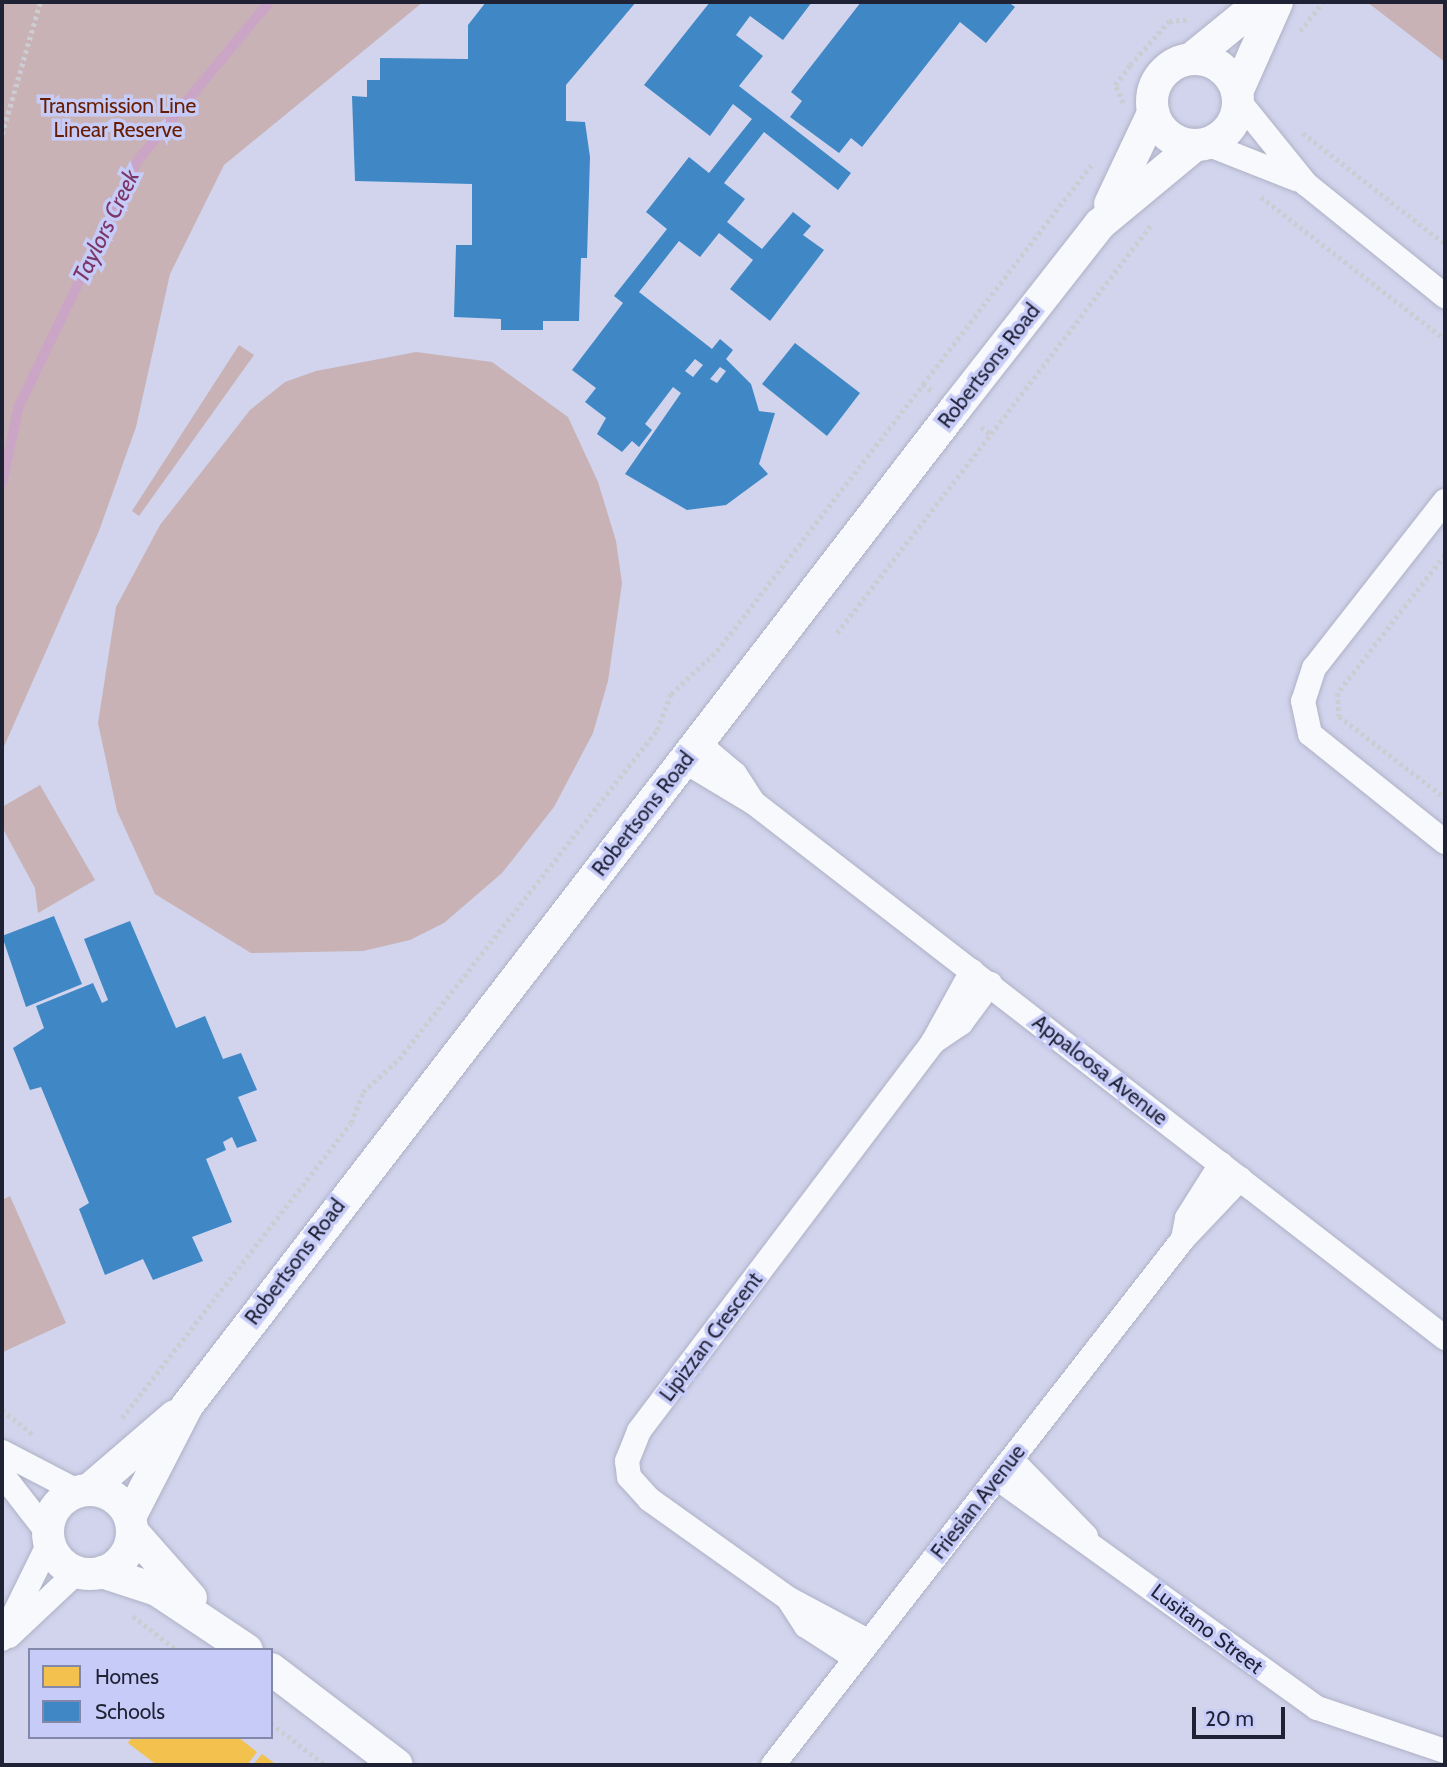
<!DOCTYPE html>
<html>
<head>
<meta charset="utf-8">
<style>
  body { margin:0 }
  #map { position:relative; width:1447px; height:1767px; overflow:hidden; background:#d1d4ec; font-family:Cabin,sans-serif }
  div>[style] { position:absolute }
  .green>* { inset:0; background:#c8b2b5 }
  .homes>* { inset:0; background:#f2c14e }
  .schools>* { inset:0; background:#3f88c5 }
  .stream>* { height:10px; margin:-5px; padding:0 5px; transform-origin:5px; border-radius:5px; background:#cba5c6 }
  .path>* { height:4.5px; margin-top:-2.25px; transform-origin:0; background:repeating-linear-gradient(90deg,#ccccd3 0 3.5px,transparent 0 7px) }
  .roads { filter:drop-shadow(0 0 2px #aeb1c6) drop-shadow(0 0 2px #aeb1c6) }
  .minor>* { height:24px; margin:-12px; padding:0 12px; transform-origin:12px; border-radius:12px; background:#f8f9fc }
  .tertiary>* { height:32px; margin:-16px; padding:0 16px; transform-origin:16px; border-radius:16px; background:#f8f9fc }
  .tertiary>.ring { margin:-16px; padding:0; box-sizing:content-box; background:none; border:32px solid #f8f9fc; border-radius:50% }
  span { translate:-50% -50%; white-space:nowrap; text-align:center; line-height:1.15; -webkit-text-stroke:7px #c6cbf7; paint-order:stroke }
  .park-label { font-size:21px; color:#681d00 }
  .street-label { font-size:21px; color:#1f2135 }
  .water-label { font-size:23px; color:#7b3667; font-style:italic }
  .frame { position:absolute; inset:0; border:4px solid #1f2135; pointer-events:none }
  .legend { position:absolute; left:28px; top:1648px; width:245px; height:91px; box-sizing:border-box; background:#c6cbf7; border:2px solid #8387a9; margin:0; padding:9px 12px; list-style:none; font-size:21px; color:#1f2135 }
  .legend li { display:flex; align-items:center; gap:14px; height:35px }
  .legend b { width:35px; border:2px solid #8387a9 }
  .scale { position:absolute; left:1192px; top:1707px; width:93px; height:32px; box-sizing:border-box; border:4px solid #1f2135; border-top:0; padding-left:9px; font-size:21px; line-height:24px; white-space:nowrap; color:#1f2135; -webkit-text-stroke:5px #c6cbf7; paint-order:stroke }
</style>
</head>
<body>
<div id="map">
  <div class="green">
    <i style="clip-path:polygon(2px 2px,423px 2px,224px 165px,170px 274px,136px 427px,99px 531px,2px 751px)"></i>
    <i style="clip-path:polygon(1367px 2px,1445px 2px,1445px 62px)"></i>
    <i style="clip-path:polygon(239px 345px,254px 355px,139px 516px,132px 511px)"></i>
    <i style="clip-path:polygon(416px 352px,492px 362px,568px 417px,598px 482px,616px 541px,622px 583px,608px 681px,593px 733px,554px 807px,502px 873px,444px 923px,410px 940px,363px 951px,251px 953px,155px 894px,117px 811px,98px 723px,116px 607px,160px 525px,250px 410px,285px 382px,316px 371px)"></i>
    <i style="clip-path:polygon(40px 785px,95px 880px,38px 913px,35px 888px,2px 827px,2px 807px)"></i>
    <i style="clip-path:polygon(10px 1196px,66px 1323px,3px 1352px,2px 1200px)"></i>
  </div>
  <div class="homes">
    <i style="clip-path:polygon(132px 1737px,238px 1737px,257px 1752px,247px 1765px,157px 1765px,128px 1743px)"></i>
    <i style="clip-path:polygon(262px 1754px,277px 1765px,253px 1765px)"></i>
  </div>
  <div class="schools">
    <i style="clip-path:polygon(486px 2px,636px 2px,566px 85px,566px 121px,585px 122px,590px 157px,587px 258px,581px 258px,579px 321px,543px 321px,543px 330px,501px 330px,501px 319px,454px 317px,456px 245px,472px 245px,472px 184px,355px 181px,352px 96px,367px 97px,367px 80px,380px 80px,380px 58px,468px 59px,468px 25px)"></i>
    <i style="clip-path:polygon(evenodd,710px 2px,812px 2px,783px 40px,750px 16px,736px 35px,763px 56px,739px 86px,851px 173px,838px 190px,764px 132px,724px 183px,745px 199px,727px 222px,762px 249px,793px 212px,811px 226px,803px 235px,824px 250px,770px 321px,730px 289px,753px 260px,719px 233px,700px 257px,679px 241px,639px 292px,712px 349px,720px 339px,733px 350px,726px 359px,751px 384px,759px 411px,775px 413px,759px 464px,768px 474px,726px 505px,687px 510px,625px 474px,681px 393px,673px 387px,645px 424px,652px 430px,639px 447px,632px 441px,622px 452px,597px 434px,606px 418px,585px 402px,596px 388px,572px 370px,623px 303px,614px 296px,667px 229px,646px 212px,689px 157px,709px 173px,752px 119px,733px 104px,710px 136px,644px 85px,710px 2px,695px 359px,703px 365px,693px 377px,685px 371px,695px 359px,710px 2px,720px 367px,726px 371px,717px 383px,710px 379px,720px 367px)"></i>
    <i style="clip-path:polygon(861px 2px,1008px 2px,1015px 7px,986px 43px,960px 22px,862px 147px,851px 138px,839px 153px,790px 117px,802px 101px,791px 92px)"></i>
    <i style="clip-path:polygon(795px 343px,860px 393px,827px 436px,762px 384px)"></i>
    <i style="clip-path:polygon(54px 916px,82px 984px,26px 1007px,2px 936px)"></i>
    <i style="clip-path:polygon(130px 921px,176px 1028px,205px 1016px,223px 1059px,241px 1053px,257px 1090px,238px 1097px,257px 1141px,237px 1148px,232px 1137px,223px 1142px,226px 1150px,206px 1159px,232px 1222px,192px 1237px,203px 1261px,153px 1280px,143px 1259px,105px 1275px,79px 1209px,89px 1203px,41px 1087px,30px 1090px,13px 1048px,44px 1028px,36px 1006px,93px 983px,102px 1003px,108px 1000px,84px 939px)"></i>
  </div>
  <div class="stream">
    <i style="left:2px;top:483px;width:79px;rotate:-77.6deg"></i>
    <i style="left:19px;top:406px;width:273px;rotate:-64.2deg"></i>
    <i style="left:138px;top:160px;width:205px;rotate:-50.3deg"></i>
  </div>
  <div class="path">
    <i style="left:1300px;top:31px;width:37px;rotate:-52deg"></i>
    <i style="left:1123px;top:103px;width:20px;rotate:-114deg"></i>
    <i style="left:1115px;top:85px;width:25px;rotate:-53deg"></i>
    <i style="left:1130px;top:65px;width:59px;rotate:-48.4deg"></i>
    <i style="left:1169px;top:21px;width:21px;rotate:-5deg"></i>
    <i style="left:1303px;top:133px;width:180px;rotate:38deg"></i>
    <i style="left:2px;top:134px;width:137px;rotate:-73.9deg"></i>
    <i style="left:1261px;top:197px;width:232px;rotate:37.7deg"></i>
    <i style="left:923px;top:384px;width:276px;rotate:-52.5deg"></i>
    <i style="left:981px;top:427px;width:12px;rotate:35deg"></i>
    <i style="left:991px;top:434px;width:262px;rotate:-52.6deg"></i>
    <i style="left:1445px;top:555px;width:175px;rotate:127.8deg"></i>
    <i style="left:1338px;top:693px;width:23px;rotate:88deg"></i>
    <i style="left:1339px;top:716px;width:134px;rotate:37.7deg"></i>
    <i style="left:837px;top:633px;width:252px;rotate:-52.3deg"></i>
    <i style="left:2px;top:1410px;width:41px;rotate:38deg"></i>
    <i style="left:122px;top:1418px;width:373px;rotate:-52.2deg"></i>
    <i style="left:351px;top:1123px;width:33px;rotate:-69deg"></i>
    <i style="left:363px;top:1092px;width:49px;rotate:-42.5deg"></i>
    <i style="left:399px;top:1059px;width:418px;rotate:-51.9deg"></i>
    <i style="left:657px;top:730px;width:39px;rotate:-69deg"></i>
    <i style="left:671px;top:694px;width:63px;rotate:-43.1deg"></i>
    <i style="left:717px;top:651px;width:337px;rotate:-52.3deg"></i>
    <i style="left:923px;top:384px;width:11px;rotate:38deg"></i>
    <i style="left:133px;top:1616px;width:56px;rotate:37.7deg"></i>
    <i style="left:271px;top:1723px;width:68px;rotate:37.9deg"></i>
  </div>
  <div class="roads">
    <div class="minor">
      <i style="left:1239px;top:101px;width:107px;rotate:51.1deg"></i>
      <i style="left:1306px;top:184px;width:179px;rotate:38.9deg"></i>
      <i style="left:1207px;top:144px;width:96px;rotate:21.5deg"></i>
      <i style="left:1445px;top:501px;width:212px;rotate:128.1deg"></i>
      <i style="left:1314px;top:668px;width:35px;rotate:108deg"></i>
      <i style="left:1303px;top:701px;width:34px;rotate:78deg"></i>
      <i style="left:1310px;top:734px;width:173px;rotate:38.7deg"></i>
      <i style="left:698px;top:743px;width:48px;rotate:40deg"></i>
      <i style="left:735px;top:774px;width:33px;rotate:57deg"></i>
      <i style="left:684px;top:761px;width:82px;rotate:31deg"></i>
      <i style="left:754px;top:803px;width:874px;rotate:37.75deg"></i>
      <i style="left:933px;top:1042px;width:34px;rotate:-34deg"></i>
      <i style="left:961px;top:1023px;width:49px;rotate:-53.4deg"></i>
      <i style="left:1183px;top:1239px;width:21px;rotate:-79deg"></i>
      <i style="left:1187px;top:1218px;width:64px;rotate:-57.8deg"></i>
      <i style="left:2px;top:1452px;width:85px;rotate:27.5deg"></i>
      <i style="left:1012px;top:1460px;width:106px;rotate:45.8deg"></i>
      <i style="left:2px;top:1474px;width:73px;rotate:52.2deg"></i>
      <i style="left:997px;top:1478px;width:394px;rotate:35.7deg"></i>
      <i style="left:1317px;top:1708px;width:135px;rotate:18.6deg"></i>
      <i style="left:789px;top:1600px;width:31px;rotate:57deg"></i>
      <i style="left:806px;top:1626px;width:57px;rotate:32.9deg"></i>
      <i style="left:9px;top:1636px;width:93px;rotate:-43.3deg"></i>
      <i style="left:2px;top:1639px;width:107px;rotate:-63.9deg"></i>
      <i style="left:868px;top:1641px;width:89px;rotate:-152deg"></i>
      <i style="left:789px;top:1599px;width:172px;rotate:-144.5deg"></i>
      <i style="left:649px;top:1499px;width:30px;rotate:-132deg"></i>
      <i style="left:629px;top:1477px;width:16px;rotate:-97deg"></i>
      <i style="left:627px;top:1461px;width:32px;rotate:-68deg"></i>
      <i style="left:639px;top:1431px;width:488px;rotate:-52.9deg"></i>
      <i style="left:933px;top:1042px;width:81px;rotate:-61.2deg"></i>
      <i style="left:773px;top:1765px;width:667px;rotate:-52.06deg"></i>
      <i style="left:1183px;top:1239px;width:83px;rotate:-46.5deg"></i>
    </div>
    <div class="tertiary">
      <i style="left:1196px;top:55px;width:84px;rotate:-39.2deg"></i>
      <i class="ring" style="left:1152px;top:59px;width:54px;height:54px"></i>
      <i style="left:1237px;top:92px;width:98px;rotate:-66deg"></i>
      <i style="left:1110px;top:204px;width:101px;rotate:-64.7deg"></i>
      <i style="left:90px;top:1489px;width:112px;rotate:-40.7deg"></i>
      <i class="ring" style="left:48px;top:1490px;width:52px;height:52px"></i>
      <i style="left:130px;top:1517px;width:125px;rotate:-62.8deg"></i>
      <i style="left:187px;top:1406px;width:1259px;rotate:-52.39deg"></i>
      <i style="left:955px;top:409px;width:235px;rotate:-51.9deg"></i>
      <i style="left:1100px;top:224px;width:122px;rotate:-39.7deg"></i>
      <i style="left:132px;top:1531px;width:89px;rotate:48.6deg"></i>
      <i style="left:102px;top:1572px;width:58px;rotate:18.1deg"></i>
      <i style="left:157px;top:1590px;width:108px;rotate:33.7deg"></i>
      <i style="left:271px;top:1669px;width:158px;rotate:37.3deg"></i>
    </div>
  </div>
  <div class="park-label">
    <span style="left:118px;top:118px">Transmission Line<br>Linear Reserve</span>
  </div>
  <div class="street-label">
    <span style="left:989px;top:366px;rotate:-52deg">Robertsons Road</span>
    <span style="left:643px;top:814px;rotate:-52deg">Robertsons Road</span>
    <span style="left:1100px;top:1070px;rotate:38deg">Appaloosa Avenue</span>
    <span style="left:295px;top:1262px;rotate:-53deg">Robertsons Road</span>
    <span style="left:711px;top:1337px;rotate:-53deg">Lipizzan Crescent</span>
    <span style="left:978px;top:1502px;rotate:-52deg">Friesian Avenue</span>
    <span style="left:1207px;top:1629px;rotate:37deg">Lusitano Street</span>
  </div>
  <div class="water-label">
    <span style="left:106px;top:226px;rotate:-64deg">Taylors Creek</span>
  </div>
  <div class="frame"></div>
  <ul class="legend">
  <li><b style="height:19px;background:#f2c14e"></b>Homes</li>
  <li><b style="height:19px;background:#3f88c5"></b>Schools</li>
  </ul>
  <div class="scale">20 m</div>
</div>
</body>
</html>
